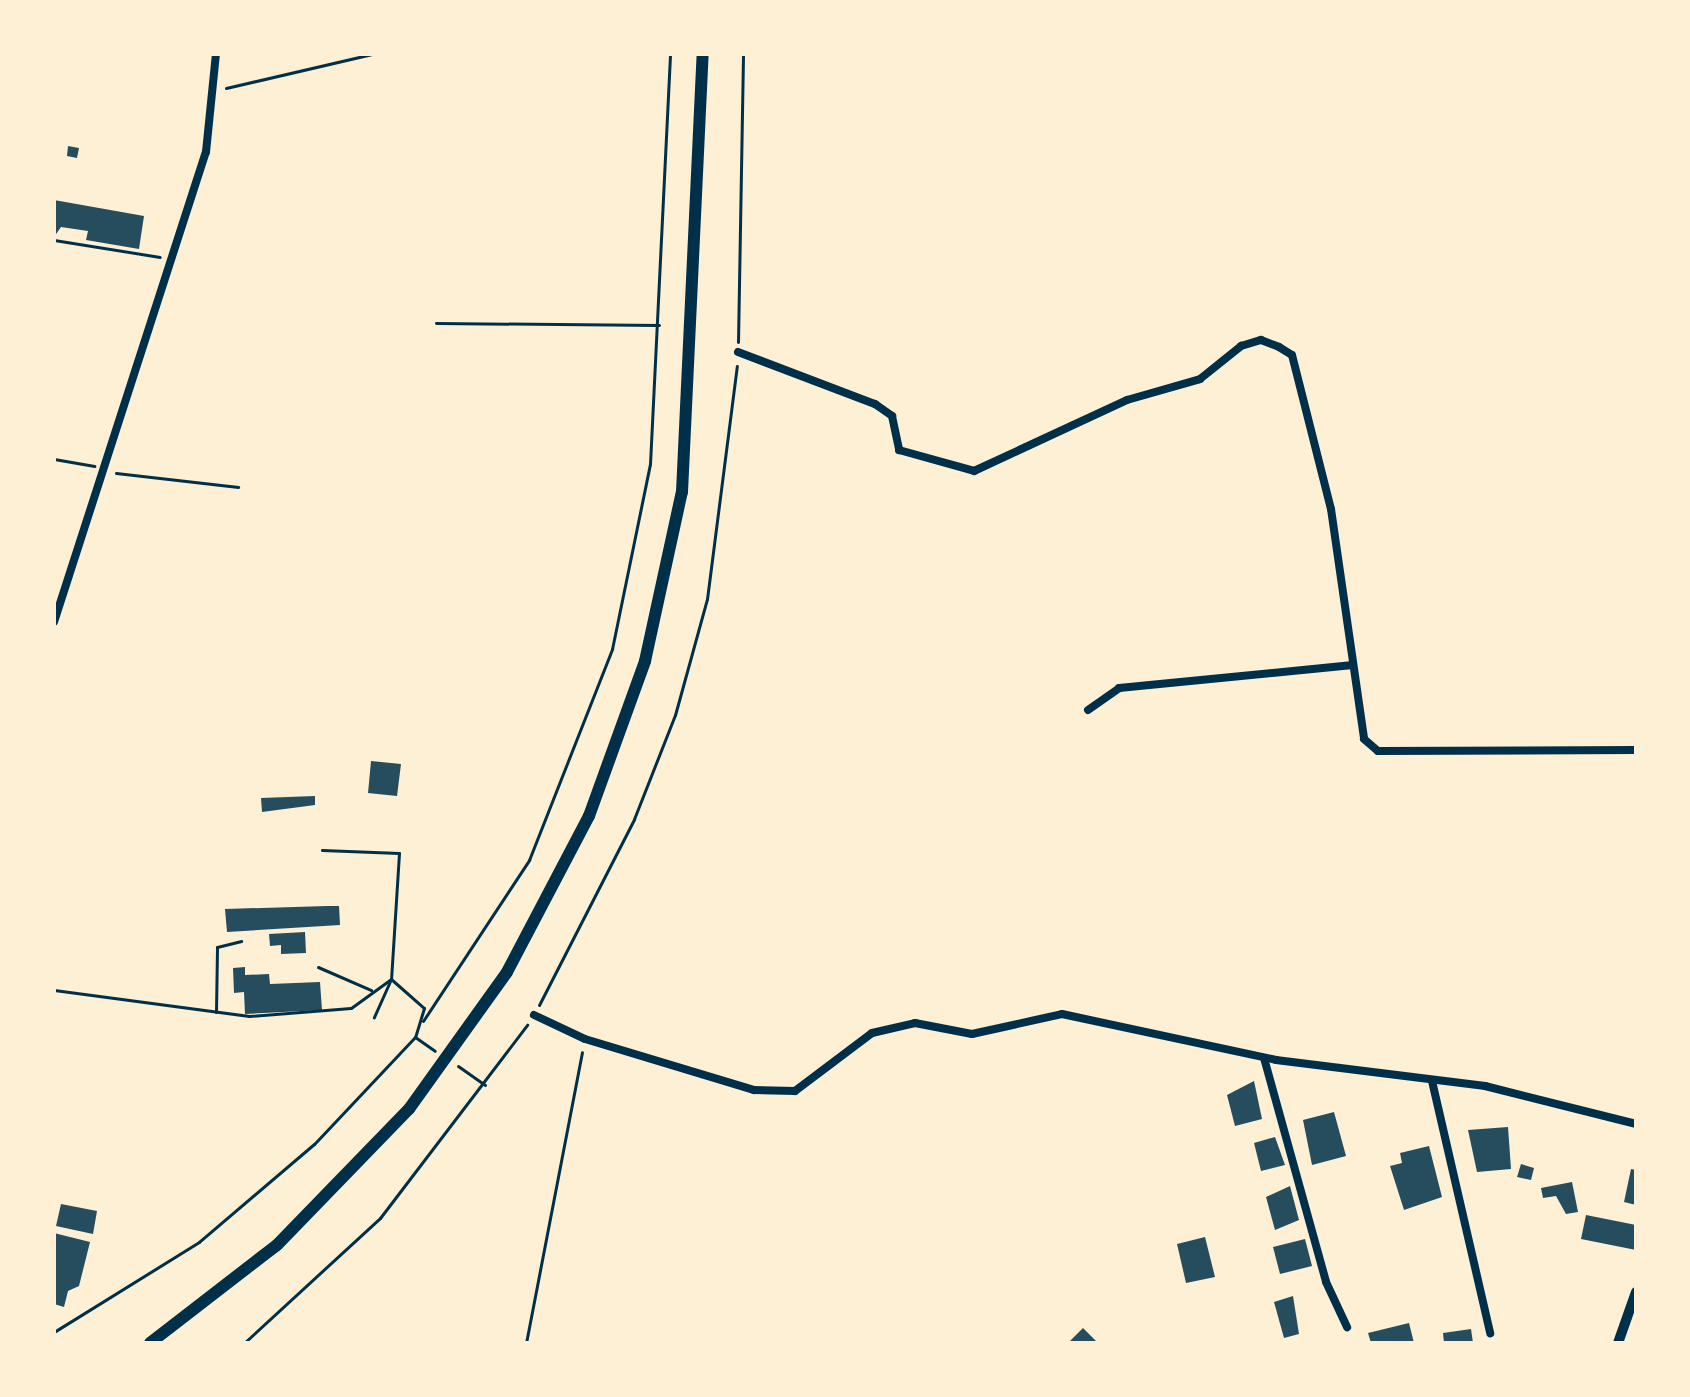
<!DOCTYPE html>
<html>
<head>
<meta charset="utf-8">
<style>
  body { margin:0 }
  #map { position:relative; width:1690px; height:1397px; overflow:hidden; background:#fdf0d5; font-family:"Zilla Slab",serif }
  div>[style] { position:absolute }
  .building>* { inset:0; background:#264d5e }
  .path>* { height:3px; margin:-1.5px; padding:0 1.5px; transform-origin:1.5px; border-radius:1.5px; background:#003049 }
  .minor>* { height:8px; margin:-4px; padding:0 4px; transform-origin:4px; border-radius:4px; background:#003049 }
  .tertiary>* { height:10px; margin:-5px; padding:0 5px; transform-origin:5px; border-radius:5px; background:#003049 }
  .primary>* { height:12px; margin:-6px; padding:0 6px; transform-origin:6px; border-radius:6px; background:#003049 }
  span { translate:-50% -50%; white-space:nowrap; text-align:center; line-height:1.15; -webkit-text-stroke:7px #fdf0d5; paint-order:stroke }
  .frame { position:absolute; inset:0; border:56px solid #fdf0d5; pointer-events:none }
</style>
</head>
<body>
<div id="map">
  <div class="building">
    <i style="clip-path:polygon(68px 146px,79px 148px,77px 158px,67px 156px)"></i>
    <i style="clip-path:polygon(54px 200px,144px 216px,139px 249px,86px 240px,88px 231px,61px 227px,54px 237px)"></i>
    <i style="clip-path:polygon(371px 761px,401px 764px,397px 796px,368px 793px)"></i>
    <i style="clip-path:polygon(315px 796px,315px 805px,262px 812px,261px 798px)"></i>
    <i style="clip-path:polygon(327px 906px,339px 906px,340px 925px,227px 932px,225px 909px)"></i>
    <i style="clip-path:polygon(305px 932px,306px 953px,281px 954px,281px 945px,270px 946px,269px 934px)"></i>
    <i style="clip-path:polygon(245px 967px,245px 975px,269px 974px,270px 984px,320px 982px,322px 1010px,245px 1014px,244px 992px,234px 993px,233px 968px)"></i>
    <i style="clip-path:polygon(1254px 1081px,1262px 1119px,1235px 1126px,1227px 1095px)"></i>
    <i style="clip-path:polygon(1334px 1112px,1346px 1156px,1312px 1165px,1303px 1120px)"></i>
    <i style="clip-path:polygon(1508px 1127px,1511px 1169px,1477px 1172px,1468px 1130px)"></i>
    <i style="clip-path:polygon(1275px 1137px,1285px 1165px,1261px 1171px,1254px 1143px)"></i>
    <i style="clip-path:polygon(1429px 1146px,1442px 1197px,1404px 1210px,1390px 1166px,1402px 1163px,1400px 1153px)"></i>
    <i style="clip-path:polygon(1521px 1164px,1534px 1168px,1531px 1180px,1517px 1177px)"></i>
    <i style="clip-path:polygon(1631px 1169px,1636px 1170px,1636px 1205px,1624px 1202px)"></i>
    <i style="clip-path:polygon(1572px 1182px,1578px 1212px,1566px 1214px,1556px 1196px,1543px 1198px,1541px 1188px)"></i>
    <i style="clip-path:polygon(1290px 1186px,1299px 1220px,1275px 1230px,1266px 1197px)"></i>
    <i style="clip-path:polygon(61px 1204px,97px 1211px,93px 1234px,56px 1226px)"></i>
    <i style="clip-path:polygon(1586px 1215px,1636px 1225px,1636px 1250px,1581px 1239px)"></i>
    <i style="clip-path:polygon(54px 1233px,90px 1242px,79px 1286px,68px 1291px,64px 1307px,54px 1304px)"></i>
    <i style="clip-path:polygon(1205px 1237px,1215px 1277px,1186px 1283px,1177px 1244px)"></i>
    <i style="clip-path:polygon(1305px 1239px,1312px 1266px,1280px 1274px,1273px 1247px)"></i>
    <i style="clip-path:polygon(1293px 1296px,1299px 1334px,1284px 1338px,1274px 1302px)"></i>
    <i style="clip-path:polygon(1409px 1323px,1414px 1343px,1371px 1343px,1368px 1333px)"></i>
    <i style="clip-path:polygon(1083px 1328px,1098px 1343px,1068px 1343px)"></i>
    <i style="clip-path:polygon(1471px 1329px,1473px 1343px,1444px 1343px,1443px 1333px)"></i>
  </div>
  <div class="path">
    <i style="left:226px;top:88px;width:150px;rotate:-13.1deg"></i>
    <i style="left:54px;top:240px;width:107px;rotate:9.1deg"></i>
    <i style="left:436px;top:323px;width:223px;rotate:0.5deg"></i>
    <i style="left:738px;top:342px;width:288px;rotate:-89deg"></i>
    <i style="left:54px;top:459px;width:41px;rotate:9.9deg"></i>
    <i style="left:116px;top:473px;width:123px;rotate:6.5deg"></i>
    <i style="left:322px;top:850px;width:77px;rotate:2.2deg"></i>
    <i style="left:399px;top:853px;width:126px;rotate:93.6deg"></i>
    <i style="left:391px;top:979px;width:42px;rotate:114.1deg"></i>
    <i style="left:318px;top:967px;width:58px;rotate:23.5deg"></i>
    <i style="left:54px;top:990px;width:197px;rotate:7.6deg"></i>
    <i style="left:249px;top:1016px;width:102px;rotate:-4.5deg"></i>
    <i style="left:351px;top:1008px;width:49px;rotate:-35.9deg"></i>
    <i style="left:391px;top:979px;width:44px;rotate:41.3deg"></i>
    <i style="left:424px;top:1008px;width:30px;rotate:107deg"></i>
    <i style="left:415px;top:1037px;width:147px;rotate:133.3deg"></i>
    <i style="left:314px;top:1144px;width:151px;rotate:139.6deg"></i>
    <i style="left:199px;top:1242px;width:171px;rotate:148.2deg"></i>
    <i style="left:539px;top:1005px;width:209px;rotate:-62.9deg"></i>
    <i style="left:634px;top:819px;width:112px;rotate:-68.5deg"></i>
    <i style="left:675px;top:715px;width:120px;rotate:-74.6deg"></i>
    <i style="left:707px;top:599px;width:235px;rotate:-82.7deg"></i>
    <i style="left:216px;top:1012px;width:65px;rotate:-89.1deg"></i>
    <i style="left:217px;top:947px;width:25px;rotate:-14deg"></i>
    <i style="left:423px;top:1021px;width:193px;rotate:-56.6deg"></i>
    <i style="left:529px;top:860px;width:227px;rotate:-68.5deg"></i>
    <i style="left:612px;top:649px;width:189px;rotate:-78.4deg"></i>
    <i style="left:650px;top:464px;width:410px;rotate:-87.2deg"></i>
    <i style="left:415px;top:1037px;width:24px;rotate:35deg"></i>
    <i style="left:458px;top:1066px;width:33px;rotate:35deg"></i>
    <i style="left:244px;top:1343px;width:185px;rotate:-42.6deg"></i>
    <i style="left:380px;top:1218px;width:243px;rotate:-52.7deg"></i>
    <i style="left:526px;top:1343px;width:296px;rotate:-79.1deg"></i>
  </div>
  <div class="minor">
    <i style="left:738px;top:352px;width:147px;rotate:20.8deg"></i>
    <i style="left:875px;top:404px;width:21px;rotate:35deg"></i>
    <i style="left:892px;top:416px;width:35px;rotate:78deg"></i>
    <i style="left:899px;top:450px;width:78px;rotate:15.6deg"></i>
    <i style="left:974px;top:471px;width:169px;rotate:-24.9deg"></i>
    <i style="left:1127px;top:400px;width:76px;rotate:-16deg"></i>
    <i style="left:1200px;top:379px;width:53px;rotate:-38.8deg"></i>
    <i style="left:1241px;top:346px;width:21px;rotate:-17deg"></i>
    <i style="left:1261px;top:340px;width:19px;rotate:21deg"></i>
    <i style="left:1279px;top:347px;width:15px;rotate:32deg"></i>
    <i style="left:1292px;top:355px;width:159px;rotate:75.8deg"></i>
    <i style="left:1331px;top:509px;width:232px;rotate:81.8deg"></i>
    <i style="left:1364px;top:739px;width:18px;rotate:41deg"></i>
    <i style="left:1378px;top:751px;width:258px;rotate:-0.2deg"></i>
    <i style="left:54px;top:622px;width:494px;rotate:-72.1deg"></i>
    <i style="left:206px;top:152px;width:99px;rotate:-84.2deg"></i>
    <i style="left:1088px;top:710px;width:38px;rotate:-35deg"></i>
    <i style="left:1119px;top:688px;width:235px;rotate:-5.6deg"></i>
    <i style="left:534px;top:1015px;width:56px;rotate:25.2deg"></i>
    <i style="left:585px;top:1039px;width:177px;rotate:16.8deg"></i>
    <i style="left:754px;top:1090px;width:41px;rotate:1.4deg"></i>
    <i style="left:795px;top:1091px;width:96px;rotate:-37deg"></i>
    <i style="left:872px;top:1033px;width:44px;rotate:-13.1deg"></i>
    <i style="left:915px;top:1023px;width:58px;rotate:10.9deg"></i>
    <i style="left:972px;top:1034px;width:92px;rotate:-12.5deg"></i>
    <i style="left:1062px;top:1014px;width:219px;rotate:12.1deg"></i>
    <i style="left:1276px;top:1060px;width:211px;rotate:7.1deg"></i>
    <i style="left:1485px;top:1086px;width:156px;rotate:14.1deg"></i>
    <i style="left:1264px;top:1058px;width:232px;rotate:74.5deg"></i>
    <i style="left:1326px;top:1282px;width:50px;rotate:65deg"></i>
    <i style="left:1432px;top:1081px;width:259px;rotate:77deg"></i>
  </div>
  <div class="tertiary">
    <i style="left:1618px;top:1343px;width:54px;rotate:-70.6deg"></i>
  </div>
  <div class="primary">
    <i style="left:150px;top:1343px;width:160px;rotate:-37.7deg"></i>
    <i style="left:277px;top:1245px;width:190px;rotate:-45.9deg"></i>
    <i style="left:409px;top:1109px;width:168px;rotate:-54.4deg"></i>
    <i style="left:507px;top:972px;width:176px;rotate:-62.3deg"></i>
    <i style="left:589px;top:816px;width:165px;rotate:-70.1deg"></i>
    <i style="left:645px;top:661px;width:173px;rotate:-77.7deg"></i>
    <i style="left:682px;top:492px;width:439px;rotate:-87.3deg"></i>
  </div>
  <div class="frame"></div>
</div>
</body>
</html>
